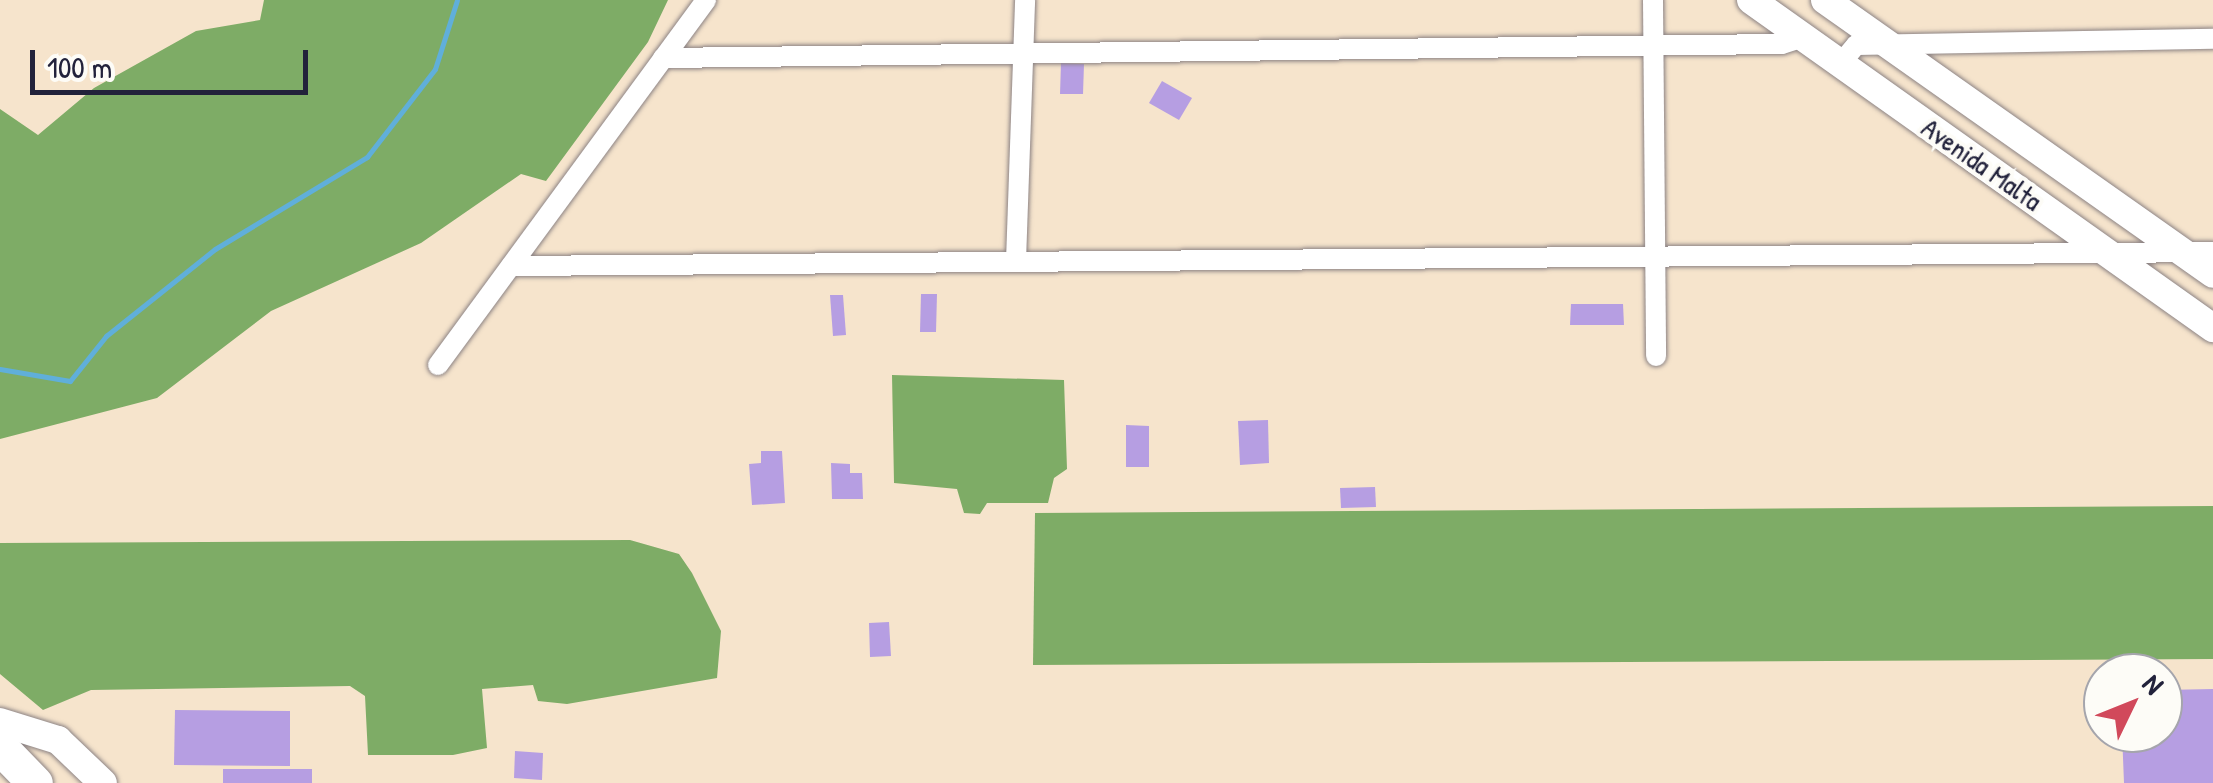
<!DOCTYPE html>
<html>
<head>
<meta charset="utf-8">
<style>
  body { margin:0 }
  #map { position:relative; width:2213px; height:783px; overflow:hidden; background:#f6e4cc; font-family:"Patrick Hand",sans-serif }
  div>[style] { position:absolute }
  .forest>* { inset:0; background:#7eac66 }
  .stream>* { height:5px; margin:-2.5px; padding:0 2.5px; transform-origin:2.5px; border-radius:2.5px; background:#60afda }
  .building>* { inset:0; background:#b69ee2 }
  .roads { filter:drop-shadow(0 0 2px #8c8384) drop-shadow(0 0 2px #8c8384) }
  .minor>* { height:20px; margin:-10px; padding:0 10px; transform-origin:10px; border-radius:10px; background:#fff }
  .tertiary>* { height:28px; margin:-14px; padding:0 14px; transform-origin:14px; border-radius:14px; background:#fff }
  .trunk>* { height:35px; margin:-17.5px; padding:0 17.5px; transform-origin:17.5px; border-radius:17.5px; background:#fff }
  span { translate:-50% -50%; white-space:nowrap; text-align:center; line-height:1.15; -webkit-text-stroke:8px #fdfcf7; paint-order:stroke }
  .street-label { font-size:28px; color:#22223b }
  .north { position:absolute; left:2083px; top:653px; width:100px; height:100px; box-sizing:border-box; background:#fdfcf7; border:2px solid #a5a5ac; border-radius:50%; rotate:47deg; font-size:28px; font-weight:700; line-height:40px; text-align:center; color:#22223b }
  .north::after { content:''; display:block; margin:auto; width:35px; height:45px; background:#d1495b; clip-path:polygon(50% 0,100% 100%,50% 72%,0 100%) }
  .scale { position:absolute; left:30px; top:50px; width:278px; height:45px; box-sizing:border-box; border:5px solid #22223b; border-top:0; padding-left:12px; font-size:30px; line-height:35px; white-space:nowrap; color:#22223b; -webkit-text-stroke:8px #fdfcf7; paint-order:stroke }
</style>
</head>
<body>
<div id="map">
  <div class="forest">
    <i style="clip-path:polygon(264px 0,668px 0,648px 42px,546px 181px,521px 174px,421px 243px,271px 311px,157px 398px,0 439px,0 109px,38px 135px,94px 88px,196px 31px,260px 20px)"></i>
    <i style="clip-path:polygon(892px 375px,1064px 380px,1067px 469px,1054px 478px,1048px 503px,987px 503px,980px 514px,964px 513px,957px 489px,894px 483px)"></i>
    <i style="clip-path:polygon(2213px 506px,2213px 659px,1033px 665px,1035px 513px)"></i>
    <i style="clip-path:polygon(630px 540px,679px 554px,692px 573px,721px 631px,717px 678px,567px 704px,538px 701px,533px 685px,482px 689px,487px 748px,453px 755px,368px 755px,365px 696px,350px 686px,91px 690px,43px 710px,0 674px,0 543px)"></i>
  </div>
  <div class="stream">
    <i style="left:0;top:369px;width:71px;rotate:9.7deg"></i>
    <i style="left:70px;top:381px;width:58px;rotate:-51.3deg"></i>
    <i style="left:106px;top:336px;width:139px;rotate:-38.6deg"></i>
    <i style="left:215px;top:249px;width:178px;rotate:-31.2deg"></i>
    <i style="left:367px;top:157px;width:111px;rotate:-52.3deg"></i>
    <i style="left:435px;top:69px;width:72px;rotate:-72.3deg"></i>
  </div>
  <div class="building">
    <i style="clip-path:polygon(1061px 63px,1084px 64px,1083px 94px,1060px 94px)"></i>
    <i style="clip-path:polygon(1162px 81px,1192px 98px,1179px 120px,1149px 103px)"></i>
    <i style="clip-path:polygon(921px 294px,937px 294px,936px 332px,920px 332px)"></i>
    <i style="clip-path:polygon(830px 295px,843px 295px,846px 335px,833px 336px)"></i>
    <i style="clip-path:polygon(1571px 304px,1623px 304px,1624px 325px,1570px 325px)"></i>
    <i style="clip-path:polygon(1268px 420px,1269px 463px,1240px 465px,1238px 421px)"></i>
    <i style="clip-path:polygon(1126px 425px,1149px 426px,1149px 467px,1126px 467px)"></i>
    <i style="clip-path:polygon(761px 451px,782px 451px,785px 503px,752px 505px,749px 464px,761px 463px)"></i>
    <i style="clip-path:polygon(831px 463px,850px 464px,850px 473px,862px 473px,863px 499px,832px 499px)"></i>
    <i style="clip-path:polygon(1375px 487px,1376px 507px,1341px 508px,1340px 488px)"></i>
    <i style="clip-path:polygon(889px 622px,891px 656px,870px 657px,869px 623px)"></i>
    <i style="clip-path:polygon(2213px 689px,2213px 783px,2124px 783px,2122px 733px,2163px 733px,2163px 690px)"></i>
    <i style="clip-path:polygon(175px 710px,290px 711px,290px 766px,174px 765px)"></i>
    <i style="clip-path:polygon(515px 751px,543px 753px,542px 780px,514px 778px)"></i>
    <i style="clip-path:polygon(223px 769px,312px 769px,312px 783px,223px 783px)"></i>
  </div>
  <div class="roads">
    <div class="minor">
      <i style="left:1653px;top:0;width:356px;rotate:89.5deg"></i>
      <i style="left:663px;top:58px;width:1119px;rotate:-0.72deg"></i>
      <i style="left:1782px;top:44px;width:22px;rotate:-18deg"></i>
      <i style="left:1841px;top:63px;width:23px;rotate:-50deg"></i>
      <i style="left:1856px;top:45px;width:357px;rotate:-1deg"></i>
      <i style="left:1016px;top:261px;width:261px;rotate:-88deg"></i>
      <i style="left:511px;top:266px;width:1702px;rotate:-0.47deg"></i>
      <i style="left:438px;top:365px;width:453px;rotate:-53.7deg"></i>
    </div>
    <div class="tertiary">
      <i style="left:1751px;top:0;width:567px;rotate:35.37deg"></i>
      <i style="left:1825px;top:0;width:475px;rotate:35.2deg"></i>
      <i style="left:0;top:722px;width:61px;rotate:17.2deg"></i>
      <i style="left:58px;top:740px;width:62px;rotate:43.7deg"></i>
    </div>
    <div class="trunk">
      <i style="left:0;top:747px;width:50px;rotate:45.8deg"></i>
    </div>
  </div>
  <div class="street-label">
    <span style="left:1982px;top:164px;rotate:35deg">Avenida Malta</span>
  </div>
  <div class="north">N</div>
  <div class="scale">100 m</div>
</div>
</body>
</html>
